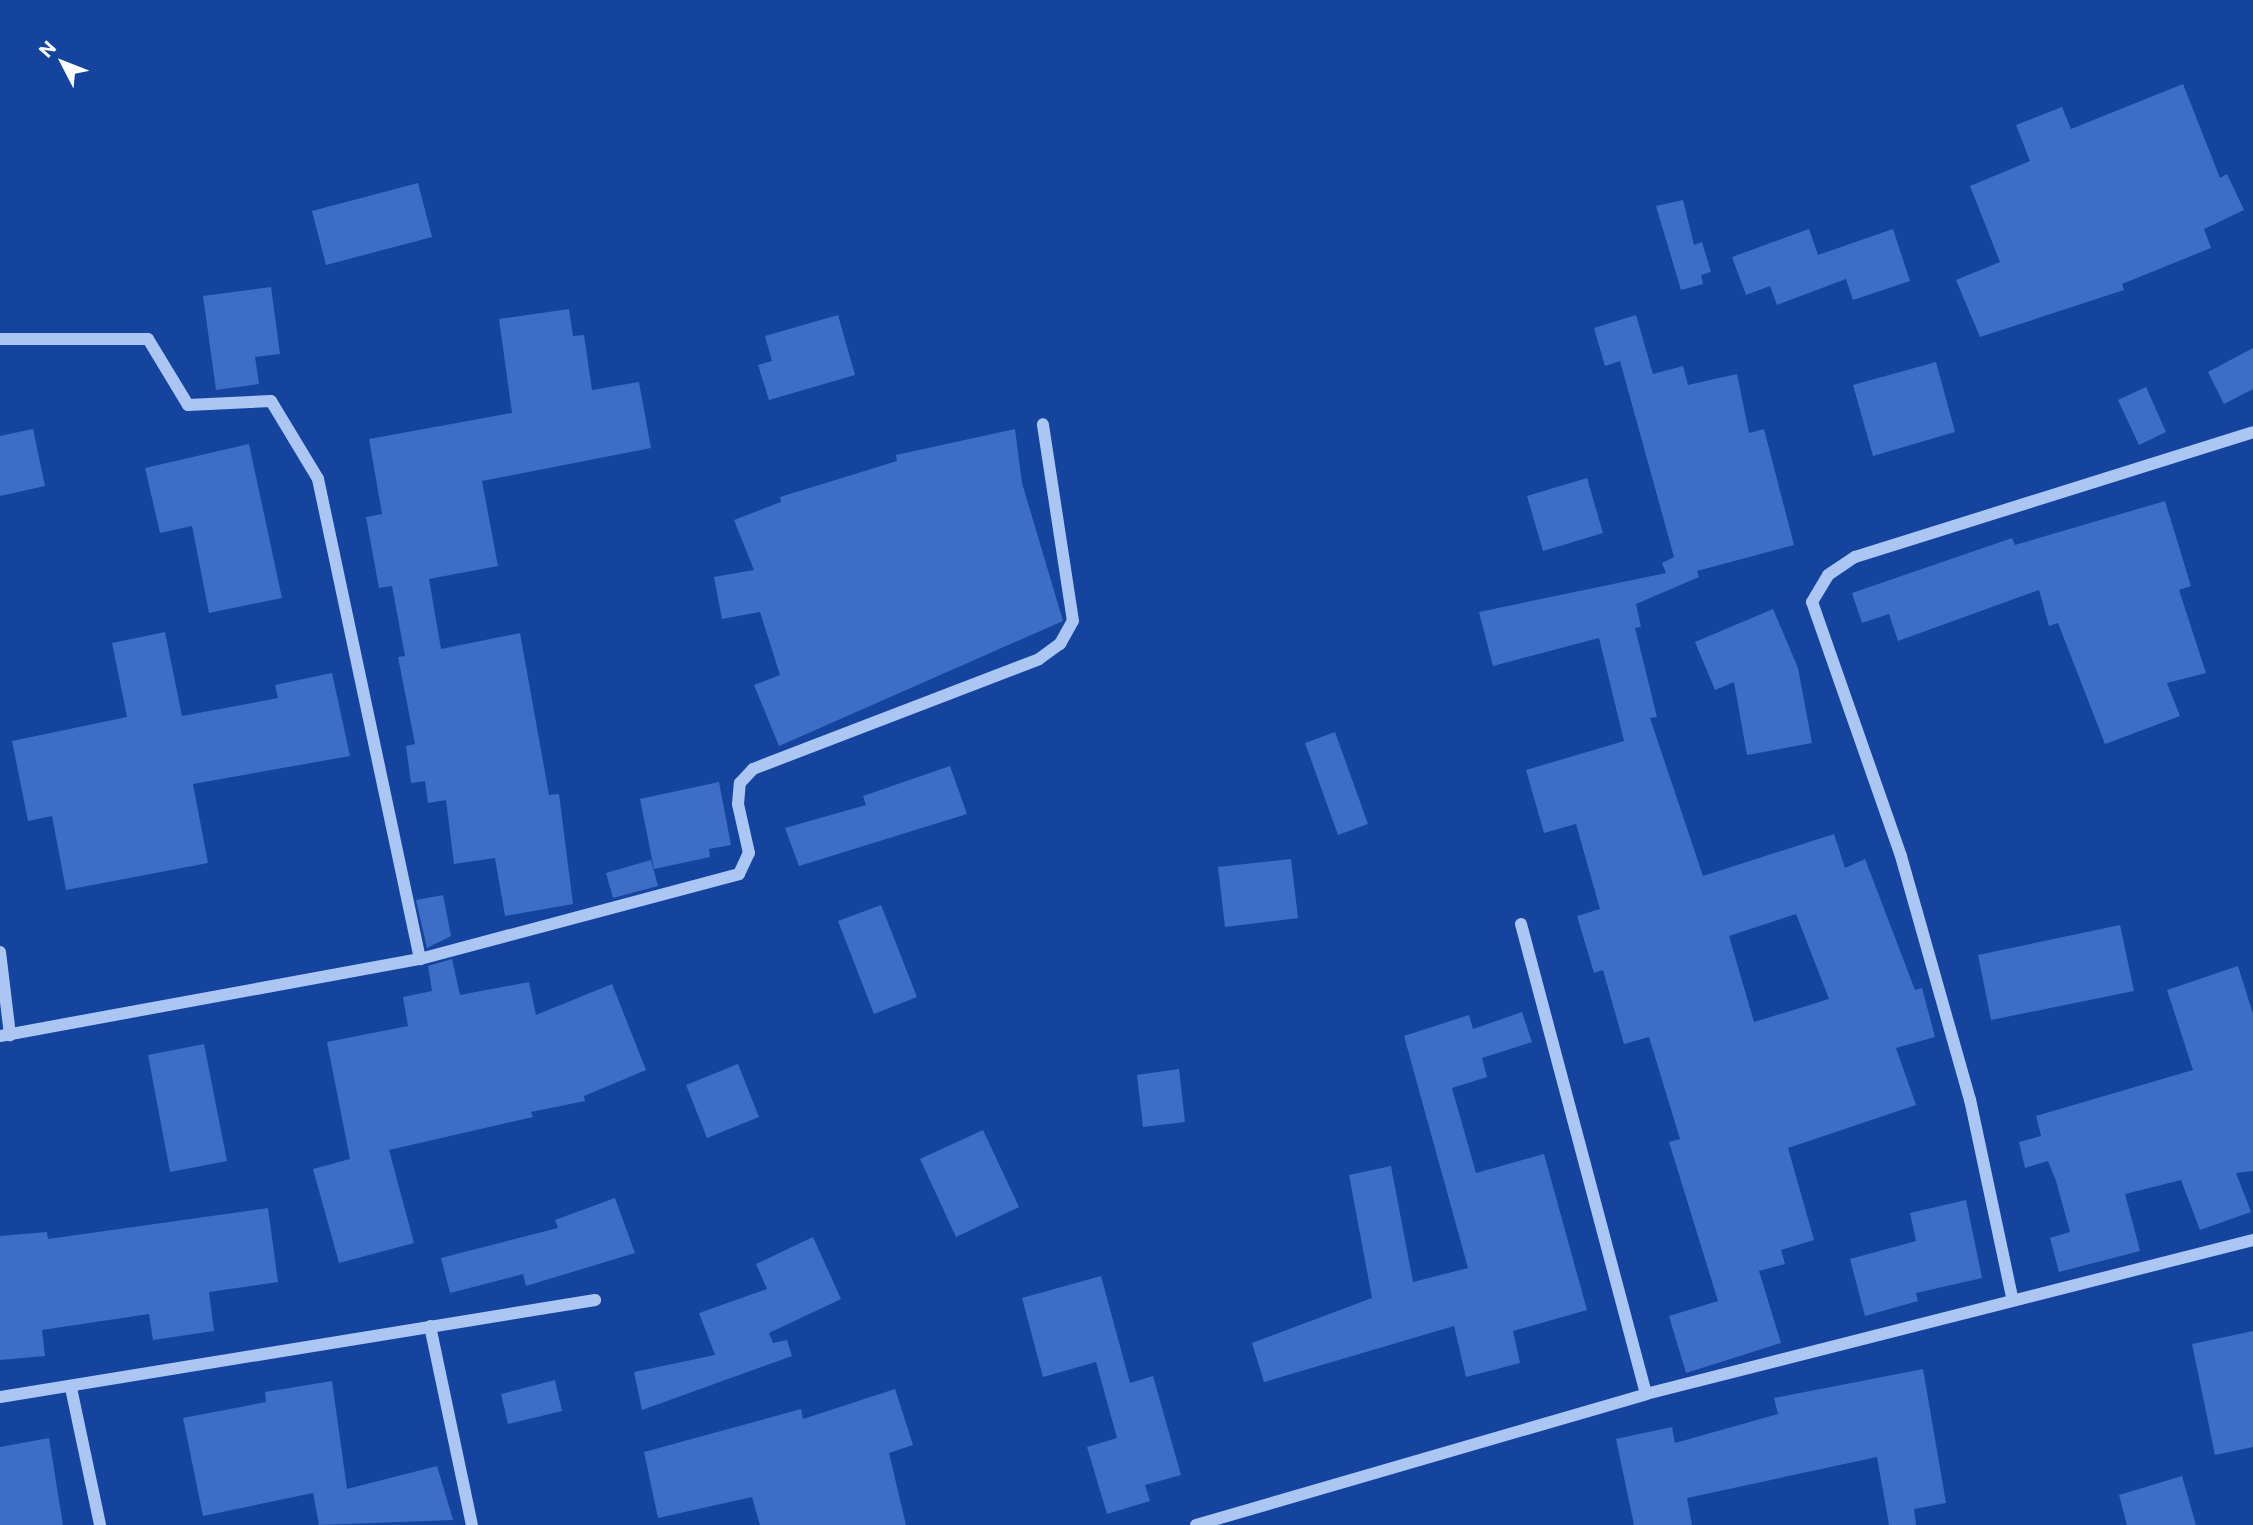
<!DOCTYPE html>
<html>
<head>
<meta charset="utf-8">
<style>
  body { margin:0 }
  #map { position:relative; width:2253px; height:1525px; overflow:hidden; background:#15449e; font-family:Commissioner,sans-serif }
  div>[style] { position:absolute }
  .building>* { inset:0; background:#3d6dc4 }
  .minor>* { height:12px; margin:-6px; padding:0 6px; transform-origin:6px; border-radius:6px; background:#acc6f3 }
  span { translate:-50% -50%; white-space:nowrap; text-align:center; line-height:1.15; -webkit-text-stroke:6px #15449e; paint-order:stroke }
  .north { position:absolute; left:28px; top:28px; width:70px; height:70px; -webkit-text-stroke:5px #15449e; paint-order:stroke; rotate:312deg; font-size:19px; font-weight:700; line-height:28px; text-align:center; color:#fff }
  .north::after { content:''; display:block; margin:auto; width:24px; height:32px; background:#fff; clip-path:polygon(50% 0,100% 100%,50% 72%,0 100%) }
</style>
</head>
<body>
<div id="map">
  <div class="building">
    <i style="clip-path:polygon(2183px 84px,2220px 178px,2227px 174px,2244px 210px,2204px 229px,2211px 248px,2122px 284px,2124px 290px,1980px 337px,1956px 280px,2000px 262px,1970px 186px,2030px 161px,2016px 125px,2062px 107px,2071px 129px)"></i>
    <i style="clip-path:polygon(418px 183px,432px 237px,326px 265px,312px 211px)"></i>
    <i style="clip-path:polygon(1683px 200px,1694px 245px,1702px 242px,1711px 272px,1701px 275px,1703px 284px,1681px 290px,1656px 206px)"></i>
    <i style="clip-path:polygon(1809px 229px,1818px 255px,1893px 229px,1910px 281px,1853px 300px,1846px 279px,1777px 305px,1770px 286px,1746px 295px,1732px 257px)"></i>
    <i style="clip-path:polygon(271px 287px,280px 354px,255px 357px,259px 384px,216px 390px,203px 296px)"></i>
    <i style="clip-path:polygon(569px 309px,573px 336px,584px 335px,592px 390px,639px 382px,651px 448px,482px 481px,498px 566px,429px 579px,441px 649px,520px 633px,549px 795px,559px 794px,573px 904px,505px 916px,495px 858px,454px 864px,446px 800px,428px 803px,425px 781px,411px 783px,406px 746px,415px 744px,398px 657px,405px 656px,392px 586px,379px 588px,366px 517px,382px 514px,369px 439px,512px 413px,499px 319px)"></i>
    <i style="clip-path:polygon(838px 315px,855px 375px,769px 400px,758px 365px,772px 361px,765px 336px)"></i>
    <i style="clip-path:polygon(evenodd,1636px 315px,1653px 374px,1683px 366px,1688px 385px,1737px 374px,1749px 433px,1764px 429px,1794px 545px,1697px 571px,1699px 577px,1636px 604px,1641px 627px,1635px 628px,1657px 717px,1650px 718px,1703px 876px,1834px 834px,1845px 868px,1865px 859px,1915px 990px,1922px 988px,1935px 1037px,1896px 1048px,1916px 1105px,1788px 1148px,1814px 1240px,1781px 1250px,1785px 1264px,1759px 1271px,1781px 1343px,1686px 1373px,1669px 1316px,1718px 1301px,1669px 1142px,1680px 1139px,1649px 1037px,1624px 1044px,1603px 970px,1594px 973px,1577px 916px,1600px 909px,1576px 824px,1544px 833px,1526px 770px,1624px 741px,1599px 638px,1493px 666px,1479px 612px,1666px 573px,1662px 563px,1674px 557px,1620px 361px,1605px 366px,1594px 328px,1636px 315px,1796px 914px,1829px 999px,1754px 1022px,1729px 936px,1796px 914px)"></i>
    <i style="clip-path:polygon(2253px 348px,2253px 389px,2224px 404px,2208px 372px)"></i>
    <i style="clip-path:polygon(1936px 362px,1955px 432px,1873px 456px,1853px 385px)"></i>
    <i style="clip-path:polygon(2146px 387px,2166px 432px,2139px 445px,2118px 400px)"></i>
    <i style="clip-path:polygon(33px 429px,45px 486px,0 496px,0 436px)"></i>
    <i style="clip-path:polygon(1015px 429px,1022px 483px,1063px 621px,779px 746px,754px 685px,780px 675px,760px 612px,722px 619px,714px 577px,754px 570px,734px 520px,781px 502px,780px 497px,897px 461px,896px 455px)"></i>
    <i style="clip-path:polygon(249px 444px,282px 598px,209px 613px,192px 526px,160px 533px,145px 468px)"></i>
    <i style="clip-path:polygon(1587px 478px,1603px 533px,1543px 551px,1527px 496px)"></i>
    <i style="clip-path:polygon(2165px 501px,2191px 586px,2179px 590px,2206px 673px,2167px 683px,2180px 716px,2105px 744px,2058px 623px,2049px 626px,2039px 590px,1898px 641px,1889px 614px,1862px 623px,1852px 593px,2012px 538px,2015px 545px)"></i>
    <i style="clip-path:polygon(1773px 609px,1798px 668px,1812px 743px,1747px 755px,1734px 682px,1715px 690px,1695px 642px)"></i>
    <i style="clip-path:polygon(165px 632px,182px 716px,278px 698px,275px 685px,332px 673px,350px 756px,193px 784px,208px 863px,66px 890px,52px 816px,28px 821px,12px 741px,127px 717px,112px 643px)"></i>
    <i style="clip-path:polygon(1335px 732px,1368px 824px,1338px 835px,1305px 743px)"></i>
    <i style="clip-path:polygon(950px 766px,967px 814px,799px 866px,785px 828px,866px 805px,863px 796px)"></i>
    <i style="clip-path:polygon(719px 782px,731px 845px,709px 849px,710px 857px,654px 869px,640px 799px)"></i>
    <i style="clip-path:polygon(1291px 859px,1298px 918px,1225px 927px,1218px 867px)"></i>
    <i style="clip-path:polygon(651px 860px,658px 886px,613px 898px,606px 873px)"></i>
    <i style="clip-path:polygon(443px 895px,451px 936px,427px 948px,416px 900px)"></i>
    <i style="clip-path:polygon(881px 905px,917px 997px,874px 1014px,838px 921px)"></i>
    <i style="clip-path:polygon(2120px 925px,2134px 991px,1991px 1020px,1978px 955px)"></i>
    <i style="clip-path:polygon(452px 959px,460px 995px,529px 982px,536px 1015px,612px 984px,646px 1070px,584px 1096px,585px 1101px,531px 1112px,533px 1117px,389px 1150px,414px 1243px,339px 1263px,313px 1169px,350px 1159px,327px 1042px,408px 1026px,403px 997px,432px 991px,428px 966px)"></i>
    <i style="clip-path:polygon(2238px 966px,2253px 1014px,2253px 1171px,2236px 1173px,2251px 1212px,2200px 1230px,2181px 1180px,2125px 1194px,2140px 1251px,2059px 1272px,2050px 1238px,2070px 1232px,2056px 1181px,2048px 1161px,2025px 1168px,2019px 1142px,2041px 1136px,2036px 1116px,2193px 1070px,2167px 990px)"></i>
    <i style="clip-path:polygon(1522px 1012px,1532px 1042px,1482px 1058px,1487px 1077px,1452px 1088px,1476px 1173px,1544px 1154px,1587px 1310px,1513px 1331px,1520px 1363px,1466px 1377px,1454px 1326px,1264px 1382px,1252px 1343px,1372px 1298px,1349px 1175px,1391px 1166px,1413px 1282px,1468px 1268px,1404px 1036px,1469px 1015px,1473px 1029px)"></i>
    <i style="clip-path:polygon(204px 1044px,227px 1161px,170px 1172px,148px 1055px)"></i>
    <i style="clip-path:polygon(738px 1064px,759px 1117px,707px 1138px,686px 1085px)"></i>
    <i style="clip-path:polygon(1179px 1069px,1185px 1122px,1143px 1127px,1137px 1075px)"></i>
    <i style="clip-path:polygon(983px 1130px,1019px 1207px,956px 1237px,920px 1159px)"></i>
    <i style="clip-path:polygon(615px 1198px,635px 1253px,526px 1286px,523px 1274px,450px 1293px,441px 1258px,558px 1228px,555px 1220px)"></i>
    <i style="clip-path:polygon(1966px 1200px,1982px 1278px,1916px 1293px,1918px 1301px,1865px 1316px,1850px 1259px,1916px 1241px,1910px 1213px)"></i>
    <i style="clip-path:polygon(268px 1208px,278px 1282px,209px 1292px,214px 1331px,153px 1340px,149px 1314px,42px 1330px,45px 1356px,0 1360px,0 1236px,47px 1232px,48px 1239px)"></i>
    <i style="clip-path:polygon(813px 1237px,841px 1299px,769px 1333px,773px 1343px,787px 1340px,792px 1356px,642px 1410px,634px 1372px,715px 1355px,699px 1313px,767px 1289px,756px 1264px)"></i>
    <i style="clip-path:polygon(1101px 1276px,1130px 1383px,1153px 1376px,1181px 1475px,1145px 1485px,1150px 1501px,1107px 1514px,1087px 1447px,1117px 1438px,1096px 1362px,1043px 1377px,1022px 1298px)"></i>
    <i style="clip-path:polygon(2253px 1331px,2253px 1447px,2215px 1455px,2192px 1344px)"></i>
    <i style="clip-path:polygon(1923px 1369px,1946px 1503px,1914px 1509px,1916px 1525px,1889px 1525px,1877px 1457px,1687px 1498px,1692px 1525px,1634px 1525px,1616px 1439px,1672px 1427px,1675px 1443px,1778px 1414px,1774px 1398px)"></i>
    <i style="clip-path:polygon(555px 1380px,562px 1411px,508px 1424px,501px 1394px)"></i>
    <i style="clip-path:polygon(332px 1381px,347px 1489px,437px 1466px,453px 1520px,319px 1525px,313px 1493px,203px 1516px,183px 1418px,266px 1402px,265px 1392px)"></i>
    <i style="clip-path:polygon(895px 1389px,913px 1445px,889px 1453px,906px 1525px,760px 1525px,752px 1497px,658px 1518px,644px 1452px,801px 1409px,803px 1419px)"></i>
    <i style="clip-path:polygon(49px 1438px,63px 1525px,0 1525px,0 1447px)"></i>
    <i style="clip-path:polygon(2182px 1476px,2196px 1525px,2127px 1525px,2119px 1495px)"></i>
  </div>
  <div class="minor">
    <i style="left:0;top:339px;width:148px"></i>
    <i style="left:148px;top:339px;width:77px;rotate:58.8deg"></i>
    <i style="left:188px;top:405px;width:83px;rotate:-2.8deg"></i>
    <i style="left:271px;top:401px;width:91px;rotate:58.9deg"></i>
    <i style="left:318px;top:479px;width:491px;rotate:78deg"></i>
    <i style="left:1521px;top:924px;width:486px;rotate:75.1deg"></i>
    <i style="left:0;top:952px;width:84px;rotate:83.1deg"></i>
    <i style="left:0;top:1036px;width:427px;rotate:-10.4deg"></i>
    <i style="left:420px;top:959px;width:330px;rotate:-14.9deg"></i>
    <i style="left:739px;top:874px;width:23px;rotate:-65deg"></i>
    <i style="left:749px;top:853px;width:50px;rotate:-102.7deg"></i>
    <i style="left:738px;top:804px;width:21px;rotate:-85deg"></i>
    <i style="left:740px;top:783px;width:19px;rotate:-47deg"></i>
    <i style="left:753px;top:769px;width:306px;rotate:-21deg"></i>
    <i style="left:1039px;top:659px;width:26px;rotate:-36deg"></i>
    <i style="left:1060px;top:644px;width:26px;rotate:-61deg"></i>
    <i style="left:1073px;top:621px;width:199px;rotate:-98.7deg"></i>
    <i style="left:2012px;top:1297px;width:201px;rotate:-102deg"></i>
    <i style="left:1970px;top:1100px;width:254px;rotate:-105.8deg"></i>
    <i style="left:1901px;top:856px;width:269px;rotate:-109.3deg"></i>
    <i style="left:1812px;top:602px;width:31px;rotate:-59deg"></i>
    <i style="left:1828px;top:575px;width:32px;rotate:-34deg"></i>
    <i style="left:1855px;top:557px;width:417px;rotate:-17.4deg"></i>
    <i style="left:430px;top:1326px;width:203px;rotate:78.1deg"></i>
    <i style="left:71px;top:1388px;width:140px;rotate:78deg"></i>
    <i style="left:0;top:1397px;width:603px;rotate:-9.26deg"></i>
    <i style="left:1196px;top:1525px;width:469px;rotate:-16.2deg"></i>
    <i style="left:1646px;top:1394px;width:626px;rotate:-14.24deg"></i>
  </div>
  <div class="north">N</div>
</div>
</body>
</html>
